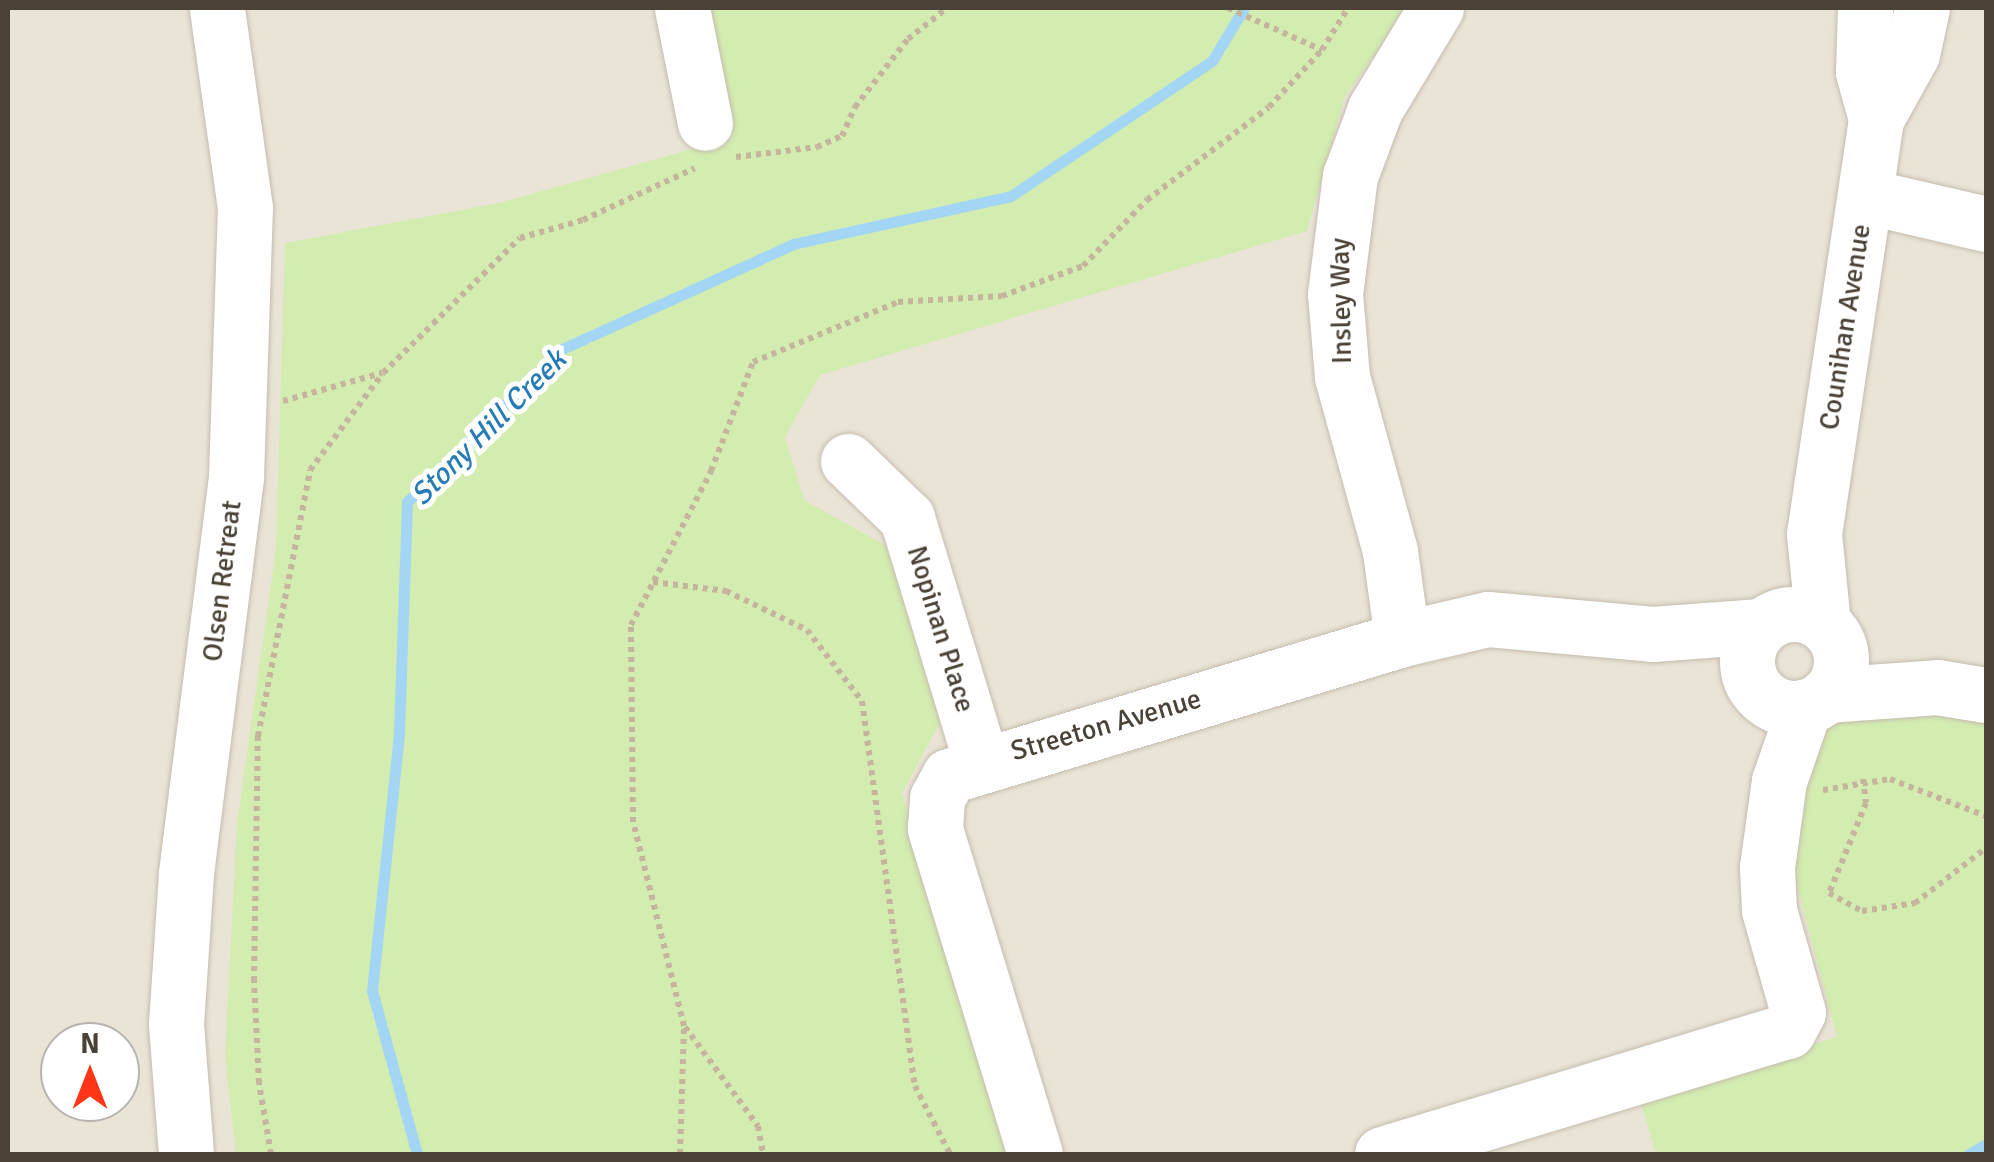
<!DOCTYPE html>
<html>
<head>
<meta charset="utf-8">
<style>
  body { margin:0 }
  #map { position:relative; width:1994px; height:1162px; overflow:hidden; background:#f6f2ea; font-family:Signika,sans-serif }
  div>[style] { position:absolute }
  .residential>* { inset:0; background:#eae4d7 }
  .green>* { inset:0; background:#d3ecb0 }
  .stream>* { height:11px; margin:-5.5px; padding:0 5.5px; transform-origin:5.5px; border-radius:5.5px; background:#a3d6f5 }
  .path>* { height:6px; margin-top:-3px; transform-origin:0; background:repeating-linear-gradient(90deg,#c5b59c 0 5px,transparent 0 10px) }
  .roads { filter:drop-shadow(0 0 2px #c5bcae) drop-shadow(0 0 2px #c5bcae) }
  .minor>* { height:55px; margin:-27.5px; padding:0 27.5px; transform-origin:27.5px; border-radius:27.5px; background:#fff }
  .minor>.ring { margin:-27.5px; padding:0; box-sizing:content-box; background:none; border:55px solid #fff; border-radius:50% }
  span { translate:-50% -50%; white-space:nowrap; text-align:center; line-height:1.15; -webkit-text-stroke:10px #fff; paint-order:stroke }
  .street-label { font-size:28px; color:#4a4237 }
  .water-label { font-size:30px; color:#277cb5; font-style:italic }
  .frame { position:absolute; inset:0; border:10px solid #4a4237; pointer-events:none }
  .north { position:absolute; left:40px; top:1022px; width:100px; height:100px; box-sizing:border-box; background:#fff; border:2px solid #b7b3af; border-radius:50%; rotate:0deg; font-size:28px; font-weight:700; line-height:40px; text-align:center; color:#4a4237 }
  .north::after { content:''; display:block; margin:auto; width:35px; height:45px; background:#ff3517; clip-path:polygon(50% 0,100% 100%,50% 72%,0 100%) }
</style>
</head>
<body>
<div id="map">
  <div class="residential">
    <i style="clip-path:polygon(evenodd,8px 8px,1986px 8px,1986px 1154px,8px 1154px,8px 8px,60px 1042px,120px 1042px,120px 1102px,60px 1102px,60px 1042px)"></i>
  </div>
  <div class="green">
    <i style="clip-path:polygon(704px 8px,1408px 8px,1345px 96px,1307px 231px,820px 375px,785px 437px,804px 500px,892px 549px,941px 721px,902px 793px,1008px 1154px,236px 1154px,225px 1057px,237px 823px,276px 549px,285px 243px,499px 203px,732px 138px)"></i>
    <i style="clip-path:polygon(1889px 708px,1986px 723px,1986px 1154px,1656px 1154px,1639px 1096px,1837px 1037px,1791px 862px,1811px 753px,1823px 728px,1843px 713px)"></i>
  </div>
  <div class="stream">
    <i style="left:417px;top:1154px;width:169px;rotate:-105.4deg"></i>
    <i style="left:372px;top:991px;width:260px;rotate:-84deg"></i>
    <i style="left:399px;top:732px;width:230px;rotate:-88deg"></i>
    <i style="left:407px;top:502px;width:218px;rotate:-44.6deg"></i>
    <i style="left:562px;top:349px;width:254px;rotate:-24.4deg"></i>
    <i style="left:793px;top:244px;width:223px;rotate:-12.4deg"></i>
    <i style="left:1011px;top:196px;width:242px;rotate:-33.9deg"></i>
    <i style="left:1212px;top:61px;width:62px;rotate:-58.9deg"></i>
    <i style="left:1969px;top:1154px;width:20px;rotate:-30deg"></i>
  </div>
  <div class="path">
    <i style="left:1228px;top:8px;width:103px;rotate:24.1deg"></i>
    <i style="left:736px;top:157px;width:82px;rotate:-7deg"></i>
    <i style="left:817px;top:147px;width:27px;rotate:-24deg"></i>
    <i style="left:842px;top:136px;width:32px;rotate:-66deg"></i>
    <i style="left:855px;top:107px;width:86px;rotate:-52.1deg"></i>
    <i style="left:908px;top:39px;width:50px;rotate:-38.5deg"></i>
    <i style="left:283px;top:401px;width:103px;rotate:-15.8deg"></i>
    <i style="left:653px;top:582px;width:74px;rotate:7deg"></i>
    <i style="left:726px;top:591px;width:90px;rotate:25.7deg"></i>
    <i style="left:807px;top:630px;width:90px;rotate:52.2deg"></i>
    <i style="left:862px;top:701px;width:389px;rotate:82.2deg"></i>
    <i style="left:915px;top:1086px;width:76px;rotate:62.8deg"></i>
    <i style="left:1863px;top:779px;width:24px;rotate:83deg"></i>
    <i style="left:1866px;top:803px;width:97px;rotate:112.3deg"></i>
    <i style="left:1829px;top:893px;width:38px;rotate:29deg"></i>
    <i style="left:1862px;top:911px;width:54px;rotate:-8.6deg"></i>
    <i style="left:1915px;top:903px;width:90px;rotate:-37.8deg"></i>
    <i style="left:1823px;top:790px;width:68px;rotate:-9.3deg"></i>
    <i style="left:1890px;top:779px;width:103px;rotate:21.1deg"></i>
    <i style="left:685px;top:1027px;width:123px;rotate:53.6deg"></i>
    <i style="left:758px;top:1126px;width:28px;rotate:80deg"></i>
    <i style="left:271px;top:1154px;width:72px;rotate:-99.6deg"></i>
    <i style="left:259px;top:1083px;width:102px;rotate:-92.8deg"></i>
    <i style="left:254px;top:981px;width:245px;rotate:-89.1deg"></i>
    <i style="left:258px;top:736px;width:271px;rotate:-78.9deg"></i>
    <i style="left:310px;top:470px;width:121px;rotate:-53deg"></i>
    <i style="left:383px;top:373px;width:192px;rotate:-44.6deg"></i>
    <i style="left:520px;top:238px;width:66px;rotate:-15.9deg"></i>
    <i style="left:583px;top:220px;width:123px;rotate:-24.9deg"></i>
    <i style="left:680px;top:1154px;width:128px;rotate:-88.2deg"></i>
    <i style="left:684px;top:1026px;width:210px;rotate:-104deg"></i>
    <i style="left:633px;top:822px;width:197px;rotate:-90.6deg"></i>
    <i style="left:631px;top:625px;width:174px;rotate:-62.5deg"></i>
    <i style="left:711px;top:471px;width:117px;rotate:-68.9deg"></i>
    <i style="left:753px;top:362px;width:157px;rotate:-22.5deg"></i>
    <i style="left:898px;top:302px;width:104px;rotate:-3.3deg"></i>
    <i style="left:1002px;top:296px;width:86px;rotate:-20.3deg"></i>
    <i style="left:1083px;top:266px;width:92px;rotate:-45.9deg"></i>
    <i style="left:1147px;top:200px;width:153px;rotate:-37.3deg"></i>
    <i style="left:1269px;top:107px;width:78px;rotate:-47.1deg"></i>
    <i style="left:1322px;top:50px;width:49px;rotate:-58.2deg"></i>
  </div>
  <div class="roads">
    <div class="minor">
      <i style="left:682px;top:8px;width:117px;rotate:78.7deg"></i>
      <i style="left:1876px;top:119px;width:74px;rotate:-61deg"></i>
      <i style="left:1912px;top:54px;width:47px;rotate:-77.7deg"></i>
      <i style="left:1865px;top:196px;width:124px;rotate:13deg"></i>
      <i style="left:848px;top:461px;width:82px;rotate:44deg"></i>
      <i style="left:907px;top:518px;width:254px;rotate:73.1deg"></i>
      <i class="ring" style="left:1747px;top:614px;width:39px;height:39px"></i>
      <i style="left:1823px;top:624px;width:90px;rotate:-95.7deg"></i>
      <i style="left:1814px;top:534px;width:420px;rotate:-81.5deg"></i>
      <i style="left:1876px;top:119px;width:49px;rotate:-105.5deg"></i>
      <i style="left:1863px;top:72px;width:64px;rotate:-88.2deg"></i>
      <i style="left:1402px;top:639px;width:89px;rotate:-97.8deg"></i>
      <i style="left:1390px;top:551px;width:180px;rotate:-105.4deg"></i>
      <i style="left:1342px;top:377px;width:83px;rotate:-94.8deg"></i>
      <i style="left:1335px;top:294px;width:119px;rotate:-82.8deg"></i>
      <i style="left:1350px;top:176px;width:72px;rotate:-69.5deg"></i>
      <i style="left:1375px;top:109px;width:118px;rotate:-58.9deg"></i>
      <i style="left:1826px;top:695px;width:111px;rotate:-4.1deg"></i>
      <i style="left:1937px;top:687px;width:50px;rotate:9.3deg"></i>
      <i style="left:186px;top:1154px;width:130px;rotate:-94.4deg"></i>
      <i style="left:176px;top:1024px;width:151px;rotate:-86.2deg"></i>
      <i style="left:186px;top:873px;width:399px;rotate:-82.8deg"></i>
      <i style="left:236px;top:477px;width:269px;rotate:-88.1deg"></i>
      <i style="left:245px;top:208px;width:202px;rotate:-98deg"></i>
      <i style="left:1035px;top:1154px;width:341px;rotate:-107.1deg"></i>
      <i style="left:935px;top:828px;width:30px;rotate:-86deg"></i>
      <i style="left:937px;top:798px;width:25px;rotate:-61deg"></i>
      <i style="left:949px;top:776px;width:473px;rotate:-16.8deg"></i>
      <i style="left:1402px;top:639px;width:88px;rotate:-13.1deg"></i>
      <i style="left:1488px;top:619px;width:165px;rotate:5.2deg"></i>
      <i style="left:1652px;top:634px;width:109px;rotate:-4.2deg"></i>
      <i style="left:1382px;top:1154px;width:424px;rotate:-16.9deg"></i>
      <i style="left:1788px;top:1031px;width:21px;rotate:-62deg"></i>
      <i style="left:1798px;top:1012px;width:106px;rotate:-105.9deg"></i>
      <i style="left:1769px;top:910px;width:43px;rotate:-92.7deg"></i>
      <i style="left:1767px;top:867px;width:87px;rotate:-82.1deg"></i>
      <i style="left:1779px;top:781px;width:79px;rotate:-70.9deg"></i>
    </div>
  </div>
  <div class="street-label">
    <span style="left:1341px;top:301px;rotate:-91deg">Insley Way</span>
    <span style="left:1845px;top:327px;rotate:-81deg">Counihan Avenue</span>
    <span style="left:222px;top:581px;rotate:-83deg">Olsen Retreat</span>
    <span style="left:941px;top:629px;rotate:73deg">Nopinan Place</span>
    <span style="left:1106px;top:725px;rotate:-16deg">Streeton Avenue</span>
  </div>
  <div class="water-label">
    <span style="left:489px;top:428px;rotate:-45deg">Stony Hill Creek</span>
  </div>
  <div class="frame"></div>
  <div class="north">N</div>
</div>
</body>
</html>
